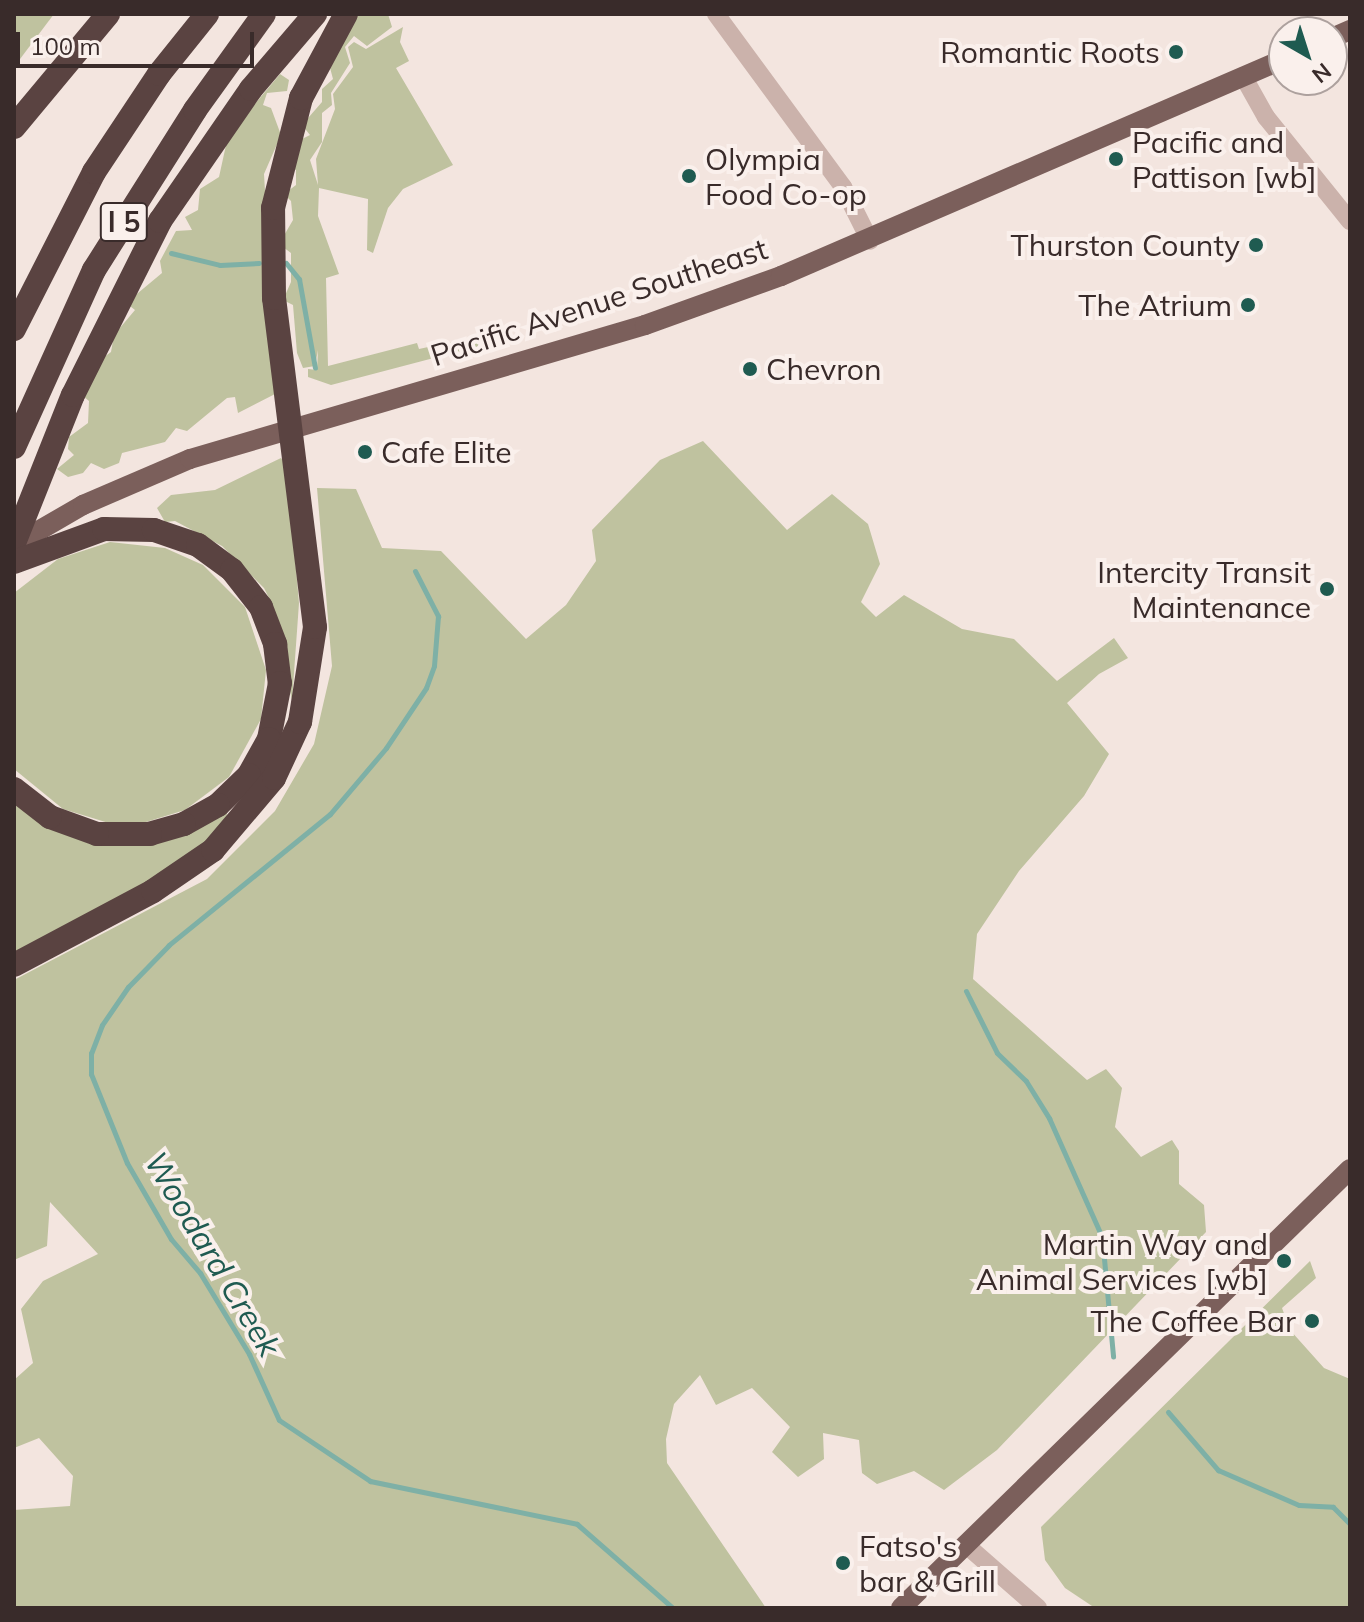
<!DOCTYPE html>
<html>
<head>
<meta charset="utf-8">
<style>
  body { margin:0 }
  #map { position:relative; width:1364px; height:1622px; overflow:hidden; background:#f3e5df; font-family:Mulish,sans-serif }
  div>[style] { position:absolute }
  .green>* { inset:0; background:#bfc29f }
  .stream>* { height:5px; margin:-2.5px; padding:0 2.5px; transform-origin:2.5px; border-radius:2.5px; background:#7eb0a6 }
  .minor>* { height:18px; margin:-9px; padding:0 9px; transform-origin:9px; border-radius:9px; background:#cbb2ab }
  .major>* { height:20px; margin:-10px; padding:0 10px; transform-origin:10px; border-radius:10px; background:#7b5f5b }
  .highway>* { height:24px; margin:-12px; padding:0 12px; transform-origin:12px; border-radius:12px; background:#5a4341 }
  .dots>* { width:22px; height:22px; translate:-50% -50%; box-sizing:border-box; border:4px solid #faf0ec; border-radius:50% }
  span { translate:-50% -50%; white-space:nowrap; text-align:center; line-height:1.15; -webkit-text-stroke:8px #faf0ec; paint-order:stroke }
  .shield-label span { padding:2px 6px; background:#faf0ec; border:2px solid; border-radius:6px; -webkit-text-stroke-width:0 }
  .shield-label { font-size:28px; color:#392b2a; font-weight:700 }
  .poi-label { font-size:30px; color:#392b2a }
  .right { translate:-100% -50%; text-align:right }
  .left { translate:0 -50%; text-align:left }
  .street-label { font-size:30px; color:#392b2a }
  .water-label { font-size:32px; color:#1f5b51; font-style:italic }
  .frame { position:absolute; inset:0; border:16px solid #392b2a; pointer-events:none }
  .north { position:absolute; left:1268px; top:16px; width:80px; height:80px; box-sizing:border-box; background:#faf0ec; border:2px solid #ada19e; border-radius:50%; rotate:141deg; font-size:22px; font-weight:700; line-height:32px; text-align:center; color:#392b2a }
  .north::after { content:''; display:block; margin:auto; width:28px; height:36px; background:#1f5b51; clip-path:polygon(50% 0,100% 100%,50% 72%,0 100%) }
  .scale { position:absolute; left:16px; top:32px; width:238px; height:36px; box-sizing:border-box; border:4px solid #392b2a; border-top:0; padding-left:10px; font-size:24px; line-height:28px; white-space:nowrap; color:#392b2a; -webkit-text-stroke:6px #faf0ec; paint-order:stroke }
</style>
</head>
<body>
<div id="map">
  <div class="green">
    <i style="clip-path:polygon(14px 14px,54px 14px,14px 67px)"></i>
    <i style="clip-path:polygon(352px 14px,388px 14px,392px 27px,367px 46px,354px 36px,345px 47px,350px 63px,331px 93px,332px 105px,322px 113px,322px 142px,310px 160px,318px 185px,316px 159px,335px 109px,333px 94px,353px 67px,348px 47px,354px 42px,366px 49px,403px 27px,400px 42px,409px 61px,396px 68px,453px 165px,403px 189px,388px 208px,373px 253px,367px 250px,368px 199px,319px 188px,318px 216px,339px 274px,326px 278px,328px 366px,417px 343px,419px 349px,483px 335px,487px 344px,331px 385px,308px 377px,308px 369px,317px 370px,318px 350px,315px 366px,303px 368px,297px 353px,293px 305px,283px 300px,291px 282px,291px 253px,279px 244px,293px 220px,291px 201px,284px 194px,296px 185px,296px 170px,287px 165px,294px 143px,310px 135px,302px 125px,322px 102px,322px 89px,333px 79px,329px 64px)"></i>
    <i style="clip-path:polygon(280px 74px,289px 80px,287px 91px,267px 93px,263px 105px,271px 108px,281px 135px,264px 174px,277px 393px,238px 413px,235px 397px,227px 398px,187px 431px,176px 428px,165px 442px,122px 453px,119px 463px,104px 469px,91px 463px,83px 473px,68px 477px,57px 469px,74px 455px,68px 449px,69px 437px,88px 423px,89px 401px,83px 396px,97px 362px,111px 352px,114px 335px,135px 310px,126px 303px,162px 273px,160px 261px,176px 231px,192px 230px,185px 217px,198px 210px,200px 189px,219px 177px,228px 136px)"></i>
    <i style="clip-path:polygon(703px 441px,787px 530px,832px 494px,868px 524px,880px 564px,861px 602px,876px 617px,904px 595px,962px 629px,1014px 639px,1057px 681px,1114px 638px,1128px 658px,1099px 674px,1067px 703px,1109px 754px,1084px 796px,1019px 871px,977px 934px,973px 979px,1087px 1080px,1106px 1069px,1122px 1088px,1115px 1127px,1141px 1157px,1172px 1140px,1179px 1151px,1179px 1184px,1204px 1205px,1206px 1232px,997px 1450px,944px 1490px,914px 1471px,877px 1484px,862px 1473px,859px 1440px,823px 1433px,824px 1459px,798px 1477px,772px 1452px,790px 1427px,752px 1388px,716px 1405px,700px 1375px,674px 1404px,666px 1439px,667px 1463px,766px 1608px,14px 1608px,14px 1510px,70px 1506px,73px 1476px,39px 1438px,14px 1448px,14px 1380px,33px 1363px,21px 1309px,43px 1281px,98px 1254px,50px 1202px,47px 1246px,14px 1260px,14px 980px,207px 879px,275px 811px,314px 744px,332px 666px,317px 488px,356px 489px,382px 548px,441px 551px,526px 639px,566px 605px,596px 561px,592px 530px,660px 460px)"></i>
    <i style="clip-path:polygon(281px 458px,287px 466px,299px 603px,292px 701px,273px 606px,264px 588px,222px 546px,175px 521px,165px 522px,157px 508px,171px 495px,215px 490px)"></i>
    <i style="clip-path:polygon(110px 542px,165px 548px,203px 565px,245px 607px,266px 670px,261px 719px,229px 777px,185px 810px,146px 822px,112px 824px,63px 809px,14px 769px,14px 593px,58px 559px)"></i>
    <i style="clip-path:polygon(14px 802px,76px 838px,227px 813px,226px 823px,177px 866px,14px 956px)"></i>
    <i style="clip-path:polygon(1310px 1261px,1316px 1278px,1282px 1308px,1290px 1330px,1324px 1368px,1350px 1379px,1350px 1608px,1095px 1608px,1065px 1588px,1045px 1560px,1041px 1527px)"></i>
  </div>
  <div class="stream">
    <i style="left:171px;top:253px;width:50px;rotate:13.8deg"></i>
    <i style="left:220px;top:265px;width:39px;rotate:-3deg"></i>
    <i style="left:286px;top:263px;width:21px;rotate:51deg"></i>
    <i style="left:299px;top:279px;width:90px;rotate:79.8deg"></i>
    <i style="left:415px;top:571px;width:51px;rotate:62.9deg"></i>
    <i style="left:438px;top:616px;width:50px;rotate:94.6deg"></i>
    <i style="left:434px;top:666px;width:23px;rotate:110deg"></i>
    <i style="left:426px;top:688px;width:72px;rotate:123.7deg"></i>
    <i style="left:386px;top:748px;width:87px;rotate:130.3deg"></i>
    <i style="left:330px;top:814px;width:208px;rotate:140.9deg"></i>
    <i style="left:169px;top:945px;width:59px;rotate:134.3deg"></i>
    <i style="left:128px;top:987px;width:46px;rotate:124.4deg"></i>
    <i style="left:102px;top:1025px;width:30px;rotate:111deg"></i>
    <i style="left:91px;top:1053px;width:21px;rotate:90deg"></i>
    <i style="left:91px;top:1074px;width:96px;rotate:68deg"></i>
    <i style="left:127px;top:1163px;width:88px;rotate:59.9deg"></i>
    <i style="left:171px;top:1239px;width:45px;rotate:49.5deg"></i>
    <i style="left:200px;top:1273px;width:95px;rotate:58.8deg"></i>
    <i style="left:249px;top:1354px;width:72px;rotate:65.6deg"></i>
    <i style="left:279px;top:1420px;width:110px;rotate:33.8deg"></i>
    <i style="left:370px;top:1481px;width:211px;rotate:11.7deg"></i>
    <i style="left:577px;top:1524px;width:128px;rotate:41.2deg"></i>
    <i style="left:966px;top:991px;width:69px;rotate:63.4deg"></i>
    <i style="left:997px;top:1053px;width:40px;rotate:44deg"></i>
    <i style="left:1026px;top:1081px;width:44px;rotate:58.1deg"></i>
    <i style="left:1049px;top:1118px;width:130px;rotate:66deg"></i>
    <i style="left:1102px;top:1237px;width:120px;rotate:84.7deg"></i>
    <i style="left:1168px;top:1412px;width:77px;rotate:49.2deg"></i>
    <i style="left:1218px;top:1470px;width:88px;rotate:23.4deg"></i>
    <i style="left:1299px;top:1505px;width:34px;rotate:3deg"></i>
    <i style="left:1333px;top:1507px;width:24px;rotate:45deg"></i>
  </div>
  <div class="minor">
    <i style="left:716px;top:14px;width:215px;rotate:53.7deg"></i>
    <i style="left:843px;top:187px;width:60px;rotate:63.4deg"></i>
    <i style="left:1243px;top:76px;width:47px;rotate:60.7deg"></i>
    <i style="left:1266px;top:117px;width:134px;rotate:51.1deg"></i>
    <i style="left:965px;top:1544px;width:97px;rotate:41.2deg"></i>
  </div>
  <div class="major">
    <i style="left:1332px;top:38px;width:20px;rotate:-24deg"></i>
    <i style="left:14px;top:545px;width:80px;rotate:-30.1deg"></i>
    <i style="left:83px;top:505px;width:116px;rotate:-23.3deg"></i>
    <i style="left:190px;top:459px;width:474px;rotate:-16.4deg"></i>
    <i style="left:645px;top:325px;width:145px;rotate:-19.8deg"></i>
    <i style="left:781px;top:276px;width:548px;rotate:-23.34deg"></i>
    <i style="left:901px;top:1608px;width:628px;rotate:-44.35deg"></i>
  </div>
  <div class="highway">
    <i style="left:14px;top:127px;width:147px;rotate:-50.2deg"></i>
    <i style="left:14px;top:329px;width:176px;rotate:-63deg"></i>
    <i style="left:94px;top:172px;width:118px;rotate:-56.4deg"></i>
    <i style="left:159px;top:74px;width:77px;rotate:-51.3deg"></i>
    <i style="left:14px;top:447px;width:194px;rotate:-65.7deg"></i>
    <i style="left:94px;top:270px;width:189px;rotate:-57.7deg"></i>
    <i style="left:195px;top:110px;width:118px;rotate:-54.3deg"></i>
    <i style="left:14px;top:543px;width:159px;rotate:-68.3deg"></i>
    <i style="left:73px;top:395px;width:195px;rotate:-63.4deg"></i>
    <i style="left:160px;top:221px;width:160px;rotate:-55.4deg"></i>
    <i style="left:251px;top:89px;width:99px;rotate:-49.5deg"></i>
    <i style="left:14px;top:562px;width:96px;rotate:-20.1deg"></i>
    <i style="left:104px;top:529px;width:50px;rotate:1.1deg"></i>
    <i style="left:154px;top:530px;width:46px;rotate:18.8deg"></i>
    <i style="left:198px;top:545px;width:42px;rotate:36.3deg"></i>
    <i style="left:232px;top:570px;width:47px;rotate:51.9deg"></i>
    <i style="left:261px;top:607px;width:40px;rotate:69deg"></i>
    <i style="left:275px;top:644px;width:39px;rotate:83deg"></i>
    <i style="left:280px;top:683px;width:57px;rotate:101.1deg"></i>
    <i style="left:269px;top:739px;width:41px;rotate:119.1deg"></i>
    <i style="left:249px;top:775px;width:43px;rotate:135.9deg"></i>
    <i style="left:218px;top:805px;width:39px;rotate:151deg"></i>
    <i style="left:184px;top:824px;width:35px;rotate:164deg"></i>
    <i style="left:150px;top:834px;width:53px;rotate:180deg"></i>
    <i style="left:97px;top:834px;width:50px;rotate:-160.1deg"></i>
    <i style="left:50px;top:817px;width:46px;rotate:-142.1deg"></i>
    <i style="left:14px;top:965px;width:157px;rotate:-28deg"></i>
    <i style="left:153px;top:891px;width:73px;rotate:-34.3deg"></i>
    <i style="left:213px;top:850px;width:94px;rotate:-49.7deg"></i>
    <i style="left:274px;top:778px;width:62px;rotate:-65.1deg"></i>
    <i style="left:300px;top:722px;width:96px;rotate:-81deg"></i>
    <i style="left:315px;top:627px;width:332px;rotate:-97.1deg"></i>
    <i style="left:274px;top:298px;width:90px;rotate:-90.6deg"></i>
    <i style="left:273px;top:208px;width:114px;rotate:-75.7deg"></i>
    <i style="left:301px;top:98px;width:95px;rotate:-61.8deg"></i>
  </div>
  <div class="dots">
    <i style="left:1176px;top:52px;background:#1f5b51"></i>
    <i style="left:1116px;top:159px;background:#1f5b51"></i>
    <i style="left:689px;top:176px;background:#1f5b51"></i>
    <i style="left:1256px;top:245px;background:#1f5b51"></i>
    <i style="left:1248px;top:305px;background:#1f5b51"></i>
    <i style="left:750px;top:369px;background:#1f5b51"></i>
    <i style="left:365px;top:452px;background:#1f5b51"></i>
    <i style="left:1327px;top:589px;background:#1f5b51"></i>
    <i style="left:1284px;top:1261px;background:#1f5b51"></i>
    <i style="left:1312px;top:1321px;background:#1f5b51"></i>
    <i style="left:843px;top:1563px;background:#1f5b51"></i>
  </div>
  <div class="shield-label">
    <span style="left:124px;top:222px">I 5</span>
  </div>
  <div class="poi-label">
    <span class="right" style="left:1160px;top:52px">Romantic Roots</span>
    <span class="left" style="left:1132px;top:159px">Pacific and<br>Pattison [wb]</span>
    <span class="left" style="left:705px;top:176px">Olympia<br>Food Co-op</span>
    <span class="right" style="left:1240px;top:245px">Thurston County</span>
    <span class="right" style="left:1232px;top:305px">The Atrium</span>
    <span class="left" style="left:766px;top:369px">Chevron</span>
    <span class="left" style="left:381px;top:452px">Cafe Elite</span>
    <span class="right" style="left:1311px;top:589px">Intercity Transit<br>Maintenance</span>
    <span class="right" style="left:1268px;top:1261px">Martin Way and<br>Animal Services [wb]</span>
    <span class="right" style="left:1296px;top:1321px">The Coffee Bar</span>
    <span class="left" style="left:859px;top:1563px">Fatso's<br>bar &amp; Grill</span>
  </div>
  <div class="street-label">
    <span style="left:599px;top:302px;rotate:-18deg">Pacific Avenue Southeast</span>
  </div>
  <div class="water-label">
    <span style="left:213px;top:1254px;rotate:59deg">Woodard Creek</span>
  </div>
  <div class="frame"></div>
  <div class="north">N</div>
  <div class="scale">100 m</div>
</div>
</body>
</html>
